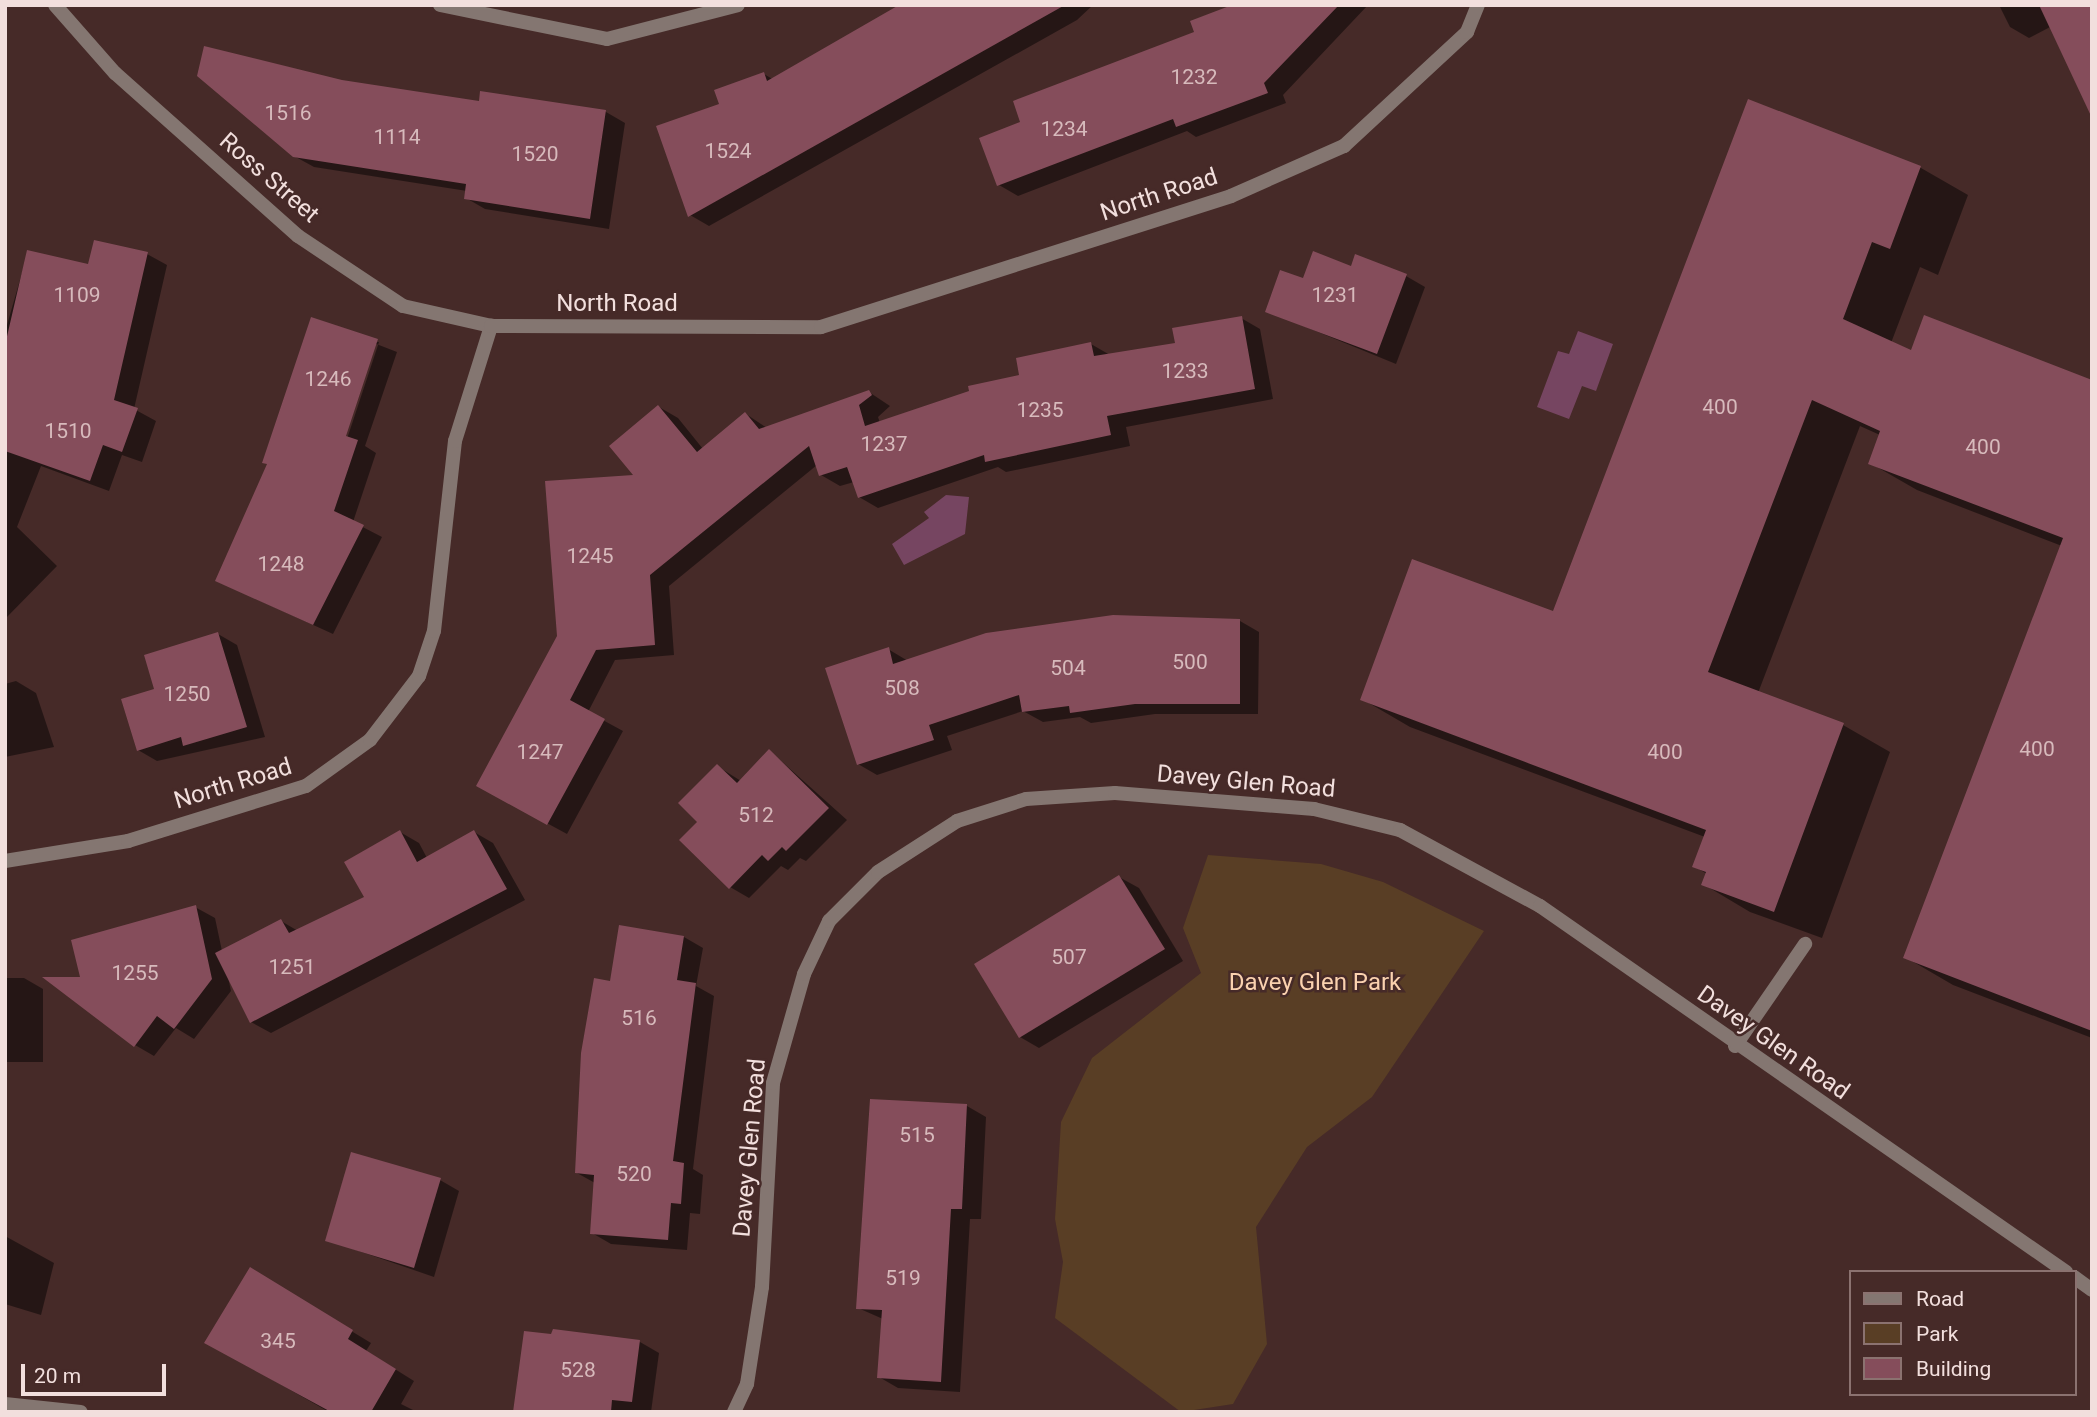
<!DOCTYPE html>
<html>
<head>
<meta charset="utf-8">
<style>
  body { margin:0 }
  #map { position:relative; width:2097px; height:1417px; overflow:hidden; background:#462a28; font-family:Roboto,sans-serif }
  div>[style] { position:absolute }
  .green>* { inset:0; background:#593e25 }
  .water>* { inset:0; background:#764561 }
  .shadow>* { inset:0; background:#0007 }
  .building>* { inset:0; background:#854d5b }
  .lane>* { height:14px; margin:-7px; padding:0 7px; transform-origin:7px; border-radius:7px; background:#847671 }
  .street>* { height:14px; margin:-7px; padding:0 7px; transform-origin:7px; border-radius:7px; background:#847671 }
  span { translate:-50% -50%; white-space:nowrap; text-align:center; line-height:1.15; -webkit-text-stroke:5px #462a28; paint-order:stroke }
  .number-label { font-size:21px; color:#d7babc }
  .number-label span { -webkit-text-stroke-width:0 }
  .street-label { font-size:24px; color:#f2dfdd }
  .park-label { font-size:24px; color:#fad1af }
  .frame { position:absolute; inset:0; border:7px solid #f2dfdd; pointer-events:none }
  .legend { position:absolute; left:1849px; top:1270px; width:228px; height:126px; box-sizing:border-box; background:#462a28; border:2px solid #8b7270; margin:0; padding:9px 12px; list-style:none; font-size:21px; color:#f2dfdd }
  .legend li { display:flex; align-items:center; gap:14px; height:35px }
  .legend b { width:35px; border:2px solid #8b7270 }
  .scale { position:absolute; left:21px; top:1364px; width:145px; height:32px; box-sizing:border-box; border:4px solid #f2dfdd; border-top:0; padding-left:9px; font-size:21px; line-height:24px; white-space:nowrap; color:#f2dfdd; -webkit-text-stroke:5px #462a28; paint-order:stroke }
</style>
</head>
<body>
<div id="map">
  <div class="green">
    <i style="clip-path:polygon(1208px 855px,1321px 864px,1383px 882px,1484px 931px,1372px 1097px,1307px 1147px,1256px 1227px,1267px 1344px,1233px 1404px,1181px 1412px,1055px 1318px,1063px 1262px,1055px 1219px,1061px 1122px,1092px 1058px,1201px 973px,1183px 928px)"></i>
  </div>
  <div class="water">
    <i style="clip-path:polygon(1578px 331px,1613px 344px,1596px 391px,1582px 386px,1569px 419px,1537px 407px,1558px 351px,1569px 354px)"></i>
    <i style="clip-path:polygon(946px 495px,969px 497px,965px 534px,904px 565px,892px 544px,929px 518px,924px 512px)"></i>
  </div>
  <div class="shadow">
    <i style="clip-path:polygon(902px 5px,1093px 5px,1077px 20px,709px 226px,690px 215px,722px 105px,764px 74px,774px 80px)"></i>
    <i style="clip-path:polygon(1237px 5px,1368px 5px,1283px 95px,1286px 103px,1196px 137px,1187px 131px,1018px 196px,999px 185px,1023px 123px,1196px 33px)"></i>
    <i style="clip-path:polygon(1999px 5px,2092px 5px,2029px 38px,2010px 27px)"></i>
    <i style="clip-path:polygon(342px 81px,480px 103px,606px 112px,625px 123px,609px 229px,485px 209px,466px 198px,467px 191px,314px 167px,294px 156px)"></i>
    <i style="clip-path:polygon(1749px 101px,1921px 168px,1968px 195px,1938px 275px,1920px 267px,1891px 343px,1912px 352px,2092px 382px,2092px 1038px,1953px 985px,1905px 957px,2062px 546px,1917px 490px,1870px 463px,1880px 435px,1860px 426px,1758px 693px,1843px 725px,1890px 752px,1822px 938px,1750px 912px,1703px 884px,1707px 874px,1694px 866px,1705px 837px,1410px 727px,1362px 699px,1554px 613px)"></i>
    <i style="clip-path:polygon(28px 252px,90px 266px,147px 254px,167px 265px,134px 409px,156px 421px,142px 462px,122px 455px,109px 491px,41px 466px,17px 527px,57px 566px,5px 619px,5px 332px)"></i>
    <i style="clip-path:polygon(1352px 268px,1406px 276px,1425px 287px,1396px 364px,1267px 311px)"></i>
    <i style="clip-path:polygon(1241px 318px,1260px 329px,1273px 399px,1126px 427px,1130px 446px,1006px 472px,998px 467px,878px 508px,859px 497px,854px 482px,840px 486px,821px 475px,817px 465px,669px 586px,674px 655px,615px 660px,588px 712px,623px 731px,567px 834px,497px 796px,559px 636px,637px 476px,659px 407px,678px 418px,703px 449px,746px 414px,767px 428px,869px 392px,890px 406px,878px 417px,880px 423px,1021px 376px,1091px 344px,1110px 355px,1177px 344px)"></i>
    <i style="clip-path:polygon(evenodd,312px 319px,397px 352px,365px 446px,376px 453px,353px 522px,382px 537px,333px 634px,217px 581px,269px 464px,312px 319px,376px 342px,379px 342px,345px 445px,342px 444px,376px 342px)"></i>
    <i style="clip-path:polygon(1240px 621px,1259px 632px,1258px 714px,1155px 714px,1091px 723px,1080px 717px,1043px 722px,1023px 711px,947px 736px,952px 750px,877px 775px,858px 764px,888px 649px,908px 661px)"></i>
    <i style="clip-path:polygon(218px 634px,237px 645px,265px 737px,157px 761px,138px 750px,156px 691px)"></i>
    <i style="clip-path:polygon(16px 681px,36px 693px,54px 747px,5px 757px,5px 684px)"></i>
    <i style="clip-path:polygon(770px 751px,847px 820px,806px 861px,800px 858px,788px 870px,781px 866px,749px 898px,730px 887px,700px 822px,717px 766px,741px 781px)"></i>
    <i style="clip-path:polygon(400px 832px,419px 843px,427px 858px,474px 832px,493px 843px,525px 900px,271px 1033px,251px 1022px,228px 977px,231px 991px,194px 1039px,176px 1028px,154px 1056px,135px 1045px,82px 979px,195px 907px,215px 918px,222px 951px,281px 921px,298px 931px,366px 898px)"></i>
    <i style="clip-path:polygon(1119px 877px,1139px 888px,1183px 961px,1039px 1048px,1020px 1037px)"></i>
    <i style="clip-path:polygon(684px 937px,703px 948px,696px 986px,714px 996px,693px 1169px,703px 1175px,700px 1214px,690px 1213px,687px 1250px,611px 1244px,592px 1233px,595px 1183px,577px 1173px,612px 983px)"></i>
    <i style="clip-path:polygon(5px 978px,24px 978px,43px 989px,43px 1062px,5px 1062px)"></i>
    <i style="clip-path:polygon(872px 1100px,967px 1106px,986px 1117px,981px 1219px,970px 1219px,960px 1392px,898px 1388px,879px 1377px,883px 1319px,858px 1308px)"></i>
    <i style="clip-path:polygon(440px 1180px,459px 1191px,434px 1277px,327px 1240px)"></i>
    <i style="clip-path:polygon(5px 1236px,54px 1263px,41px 1315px,5px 1304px)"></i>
    <i style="clip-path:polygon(269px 1281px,371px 1343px,366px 1351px,414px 1381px,401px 1404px,417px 1412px,329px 1412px,206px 1342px)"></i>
    <i style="clip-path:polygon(640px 1342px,659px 1353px,651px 1412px,515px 1412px)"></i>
  </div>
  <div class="building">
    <i style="clip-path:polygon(899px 5px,1065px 5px,688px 217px,656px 126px,719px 104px,714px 90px,764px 72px,767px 81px)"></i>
    <i style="clip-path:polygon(1232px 5px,1339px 5px,1264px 83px,1268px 93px,1176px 127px,1173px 119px,997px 186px,979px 138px,1020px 122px,1013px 101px,1194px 32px,1190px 21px)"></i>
    <i style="clip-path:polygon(2039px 5px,2092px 5px,2092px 118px)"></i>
    <i style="clip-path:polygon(204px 46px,342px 80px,479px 101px,480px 91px,606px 110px,590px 219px,464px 199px,466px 184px,293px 157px,197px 76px)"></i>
    <i style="clip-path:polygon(1748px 99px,1921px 166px,1890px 249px,1872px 242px,1843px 319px,1911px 350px,1924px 315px,2092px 380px,2092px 1031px,1903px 958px,2063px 538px,1868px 464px,1880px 431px,1812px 400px,1708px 672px,1844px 723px,1774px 912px,1701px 885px,1706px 872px,1692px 867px,1706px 830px,1360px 700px,1412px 559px,1553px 611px)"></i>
    <i style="clip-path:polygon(94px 240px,148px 252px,114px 400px,138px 408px,122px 452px,103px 445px,90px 481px,5px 451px,5px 345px,27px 250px,88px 264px)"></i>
    <i style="clip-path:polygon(1313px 251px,1351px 266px,1355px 254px,1407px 274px,1377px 354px,1265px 312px,1280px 270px,1303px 278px)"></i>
    <i style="clip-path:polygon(1242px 316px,1255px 389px,1107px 416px,1111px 435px,985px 462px,984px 455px,858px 498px,847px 467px,819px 476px,809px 446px,650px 575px,655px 645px,596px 650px,570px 700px,605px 719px,547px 825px,476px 786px,557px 636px,545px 481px,633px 475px,609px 446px,658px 405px,697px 452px,745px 412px,759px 429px,869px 390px,872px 395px,859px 405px,865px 426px,969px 391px,968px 386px,1019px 375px,1016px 358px,1091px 342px,1094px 356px,1175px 343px,1172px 328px)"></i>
    <i style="clip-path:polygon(311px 317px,378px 339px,346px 436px,358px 440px,334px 511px,364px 525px,313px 625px,215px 581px,267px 464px,262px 463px)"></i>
    <i style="clip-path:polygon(1113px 615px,1240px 619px,1240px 704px,1135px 704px,1070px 713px,1069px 706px,1022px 712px,1019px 695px,929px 725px,934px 740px,857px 765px,825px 668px,889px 647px,893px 664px,986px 633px)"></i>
    <i style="clip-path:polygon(218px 632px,247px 727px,183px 746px,181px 737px,137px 751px,121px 699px,154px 689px,144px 655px)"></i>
    <i style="clip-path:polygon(769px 749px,829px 808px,786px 851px,782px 847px,768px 861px,762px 855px,729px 889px,679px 840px,697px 822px,678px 803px,717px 764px,737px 783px)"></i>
    <i style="clip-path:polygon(400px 830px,417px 862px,474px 830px,507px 889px,250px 1023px,215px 953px,281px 919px,289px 933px,364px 897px,344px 862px)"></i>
    <i style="clip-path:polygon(1119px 875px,1165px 949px,1019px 1038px,974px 964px)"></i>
    <i style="clip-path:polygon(196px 905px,212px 979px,174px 1029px,157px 1016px,134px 1047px,42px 977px,80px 977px,71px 940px)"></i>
    <i style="clip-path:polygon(619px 925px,684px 936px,677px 980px,696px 983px,673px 1161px,684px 1163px,681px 1204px,671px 1203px,668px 1240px,590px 1234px,594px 1175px,575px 1173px,581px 1053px,594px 978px,610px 981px)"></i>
    <i style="clip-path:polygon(870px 1099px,967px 1104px,962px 1209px,951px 1209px,941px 1382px,877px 1378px,882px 1310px,856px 1309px)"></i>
    <i style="clip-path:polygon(351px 1152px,441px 1178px,414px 1268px,325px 1241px)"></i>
    <i style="clip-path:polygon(250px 1267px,353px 1330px,348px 1339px,396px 1369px,371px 1412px,331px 1412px,204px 1343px)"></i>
    <i style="clip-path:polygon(553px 1329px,640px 1340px,632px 1402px,612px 1400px,611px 1412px,513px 1412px,524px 1331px,551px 1334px)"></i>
  </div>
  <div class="lane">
    <i style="left:1735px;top:1046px;width:124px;rotate:-55.5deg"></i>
  </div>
  <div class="street">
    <i style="left:55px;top:5px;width:91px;rotate:48.6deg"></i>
    <i style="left:115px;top:73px;width:245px;rotate:41.7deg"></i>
    <i style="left:298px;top:236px;width:126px;rotate:33.7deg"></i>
    <i style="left:403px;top:306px;width:90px;rotate:12.8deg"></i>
    <i style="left:440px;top:5px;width:170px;rotate:11.5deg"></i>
    <i style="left:607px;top:39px;width:135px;rotate:-14.5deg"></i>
    <i style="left:5px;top:861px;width:125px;rotate:-9.2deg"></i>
    <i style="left:128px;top:841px;width:186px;rotate:-17.2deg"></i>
    <i style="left:306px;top:786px;width:79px;rotate:-35.7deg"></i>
    <i style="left:370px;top:740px;width:81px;rotate:-52.6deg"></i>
    <i style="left:419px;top:676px;width:47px;rotate:-71.6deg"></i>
    <i style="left:434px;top:631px;width:191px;rotate:-83.7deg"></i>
    <i style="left:455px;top:441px;width:121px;rotate:-72.6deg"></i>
    <i style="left:491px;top:326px;width:330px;rotate:0.2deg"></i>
    <i style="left:821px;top:327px;width:430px;rotate:-17.7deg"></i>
    <i style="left:1231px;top:196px;width:124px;rotate:-23.9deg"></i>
    <i style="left:1344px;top:146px;width:168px;rotate:-42.8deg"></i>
    <i style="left:1467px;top:32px;width:29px;rotate:-68deg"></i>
    <i style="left:2074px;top:1277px;width:22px;rotate:36deg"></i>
    <i style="left:5px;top:1404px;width:76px;rotate:6deg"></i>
    <i style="left:734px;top:1412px;width:31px;rotate:-65deg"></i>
    <i style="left:747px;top:1384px;width:98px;rotate:-81.2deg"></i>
    <i style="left:762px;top:1287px;width:204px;rotate:-86.9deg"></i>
    <i style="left:773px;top:1083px;width:113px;rotate:-74.1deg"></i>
    <i style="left:804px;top:974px;width:59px;rotate:-64.7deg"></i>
    <i style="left:829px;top:921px;width:69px;rotate:-45deg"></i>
    <i style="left:878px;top:872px;width:94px;rotate:-32.8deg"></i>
    <i style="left:957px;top:821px;width:72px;rotate:-17.7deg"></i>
    <i style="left:1026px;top:799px;width:89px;rotate:-3.9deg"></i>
    <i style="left:1115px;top:793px;width:200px;rotate:4.6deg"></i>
    <i style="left:1314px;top:809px;width:89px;rotate:13.7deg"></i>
    <i style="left:1400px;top:830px;width:159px;rotate:28.5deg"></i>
    <i style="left:1540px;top:906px;width:641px;rotate:34.83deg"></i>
  </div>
  <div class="number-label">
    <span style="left:1194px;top:77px">1232</span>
    <span style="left:288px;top:113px">1516</span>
    <span style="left:1064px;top:129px">1234</span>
    <span style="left:397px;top:137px">1114</span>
    <span style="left:728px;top:151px">1524</span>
    <span style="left:535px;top:154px">1520</span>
    <span style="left:77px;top:295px">1109</span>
    <span style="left:1335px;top:295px">1231</span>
    <span style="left:1185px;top:371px">1233</span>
    <span style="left:328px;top:379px">1246</span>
    <span style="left:1720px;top:407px">400</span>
    <span style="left:1040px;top:410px">1235</span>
    <span style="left:68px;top:431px">1510</span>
    <span style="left:884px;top:444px">1237</span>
    <span style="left:1983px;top:447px">400</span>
    <span style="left:590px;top:556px">1245</span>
    <span style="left:281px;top:564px">1248</span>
    <span style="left:1190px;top:662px">500</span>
    <span style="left:1068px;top:668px">504</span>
    <span style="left:902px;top:688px">508</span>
    <span style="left:187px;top:694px">1250</span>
    <span style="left:2037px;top:749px">400</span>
    <span style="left:540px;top:752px">1247</span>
    <span style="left:1665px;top:752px">400</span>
    <span style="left:756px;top:815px">512</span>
    <span style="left:1069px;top:957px">507</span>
    <span style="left:292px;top:967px">1251</span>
    <span style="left:135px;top:973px">1255</span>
    <span style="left:639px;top:1018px">516</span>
    <span style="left:917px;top:1135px">515</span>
    <span style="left:634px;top:1174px">520</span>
    <span style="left:903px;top:1278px">519</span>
    <span style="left:278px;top:1341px">345</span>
    <span style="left:578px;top:1370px">528</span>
  </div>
  <div class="street-label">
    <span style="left:269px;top:178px;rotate:41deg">Ross Street</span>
    <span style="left:1159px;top:195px;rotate:-18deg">North Road</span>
    <span style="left:617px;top:304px">North Road</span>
    <span style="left:1246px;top:782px;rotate:5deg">Davey Glen Road</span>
    <span style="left:233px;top:784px;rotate:-17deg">North Road</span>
    <span style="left:1773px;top:1043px;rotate:35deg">Davey Glen Road</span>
    <span style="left:750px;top:1148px;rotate:-85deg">Davey Glen Road</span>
  </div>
  <div class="park-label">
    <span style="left:1315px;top:983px">Davey Glen Park</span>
  </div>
  <div class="frame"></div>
  <ul class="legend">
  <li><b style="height:9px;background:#847671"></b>Road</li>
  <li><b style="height:19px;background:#593e25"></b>Park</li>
  <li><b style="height:19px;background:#854d5b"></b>Building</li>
  </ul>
  <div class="scale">20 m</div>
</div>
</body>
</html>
